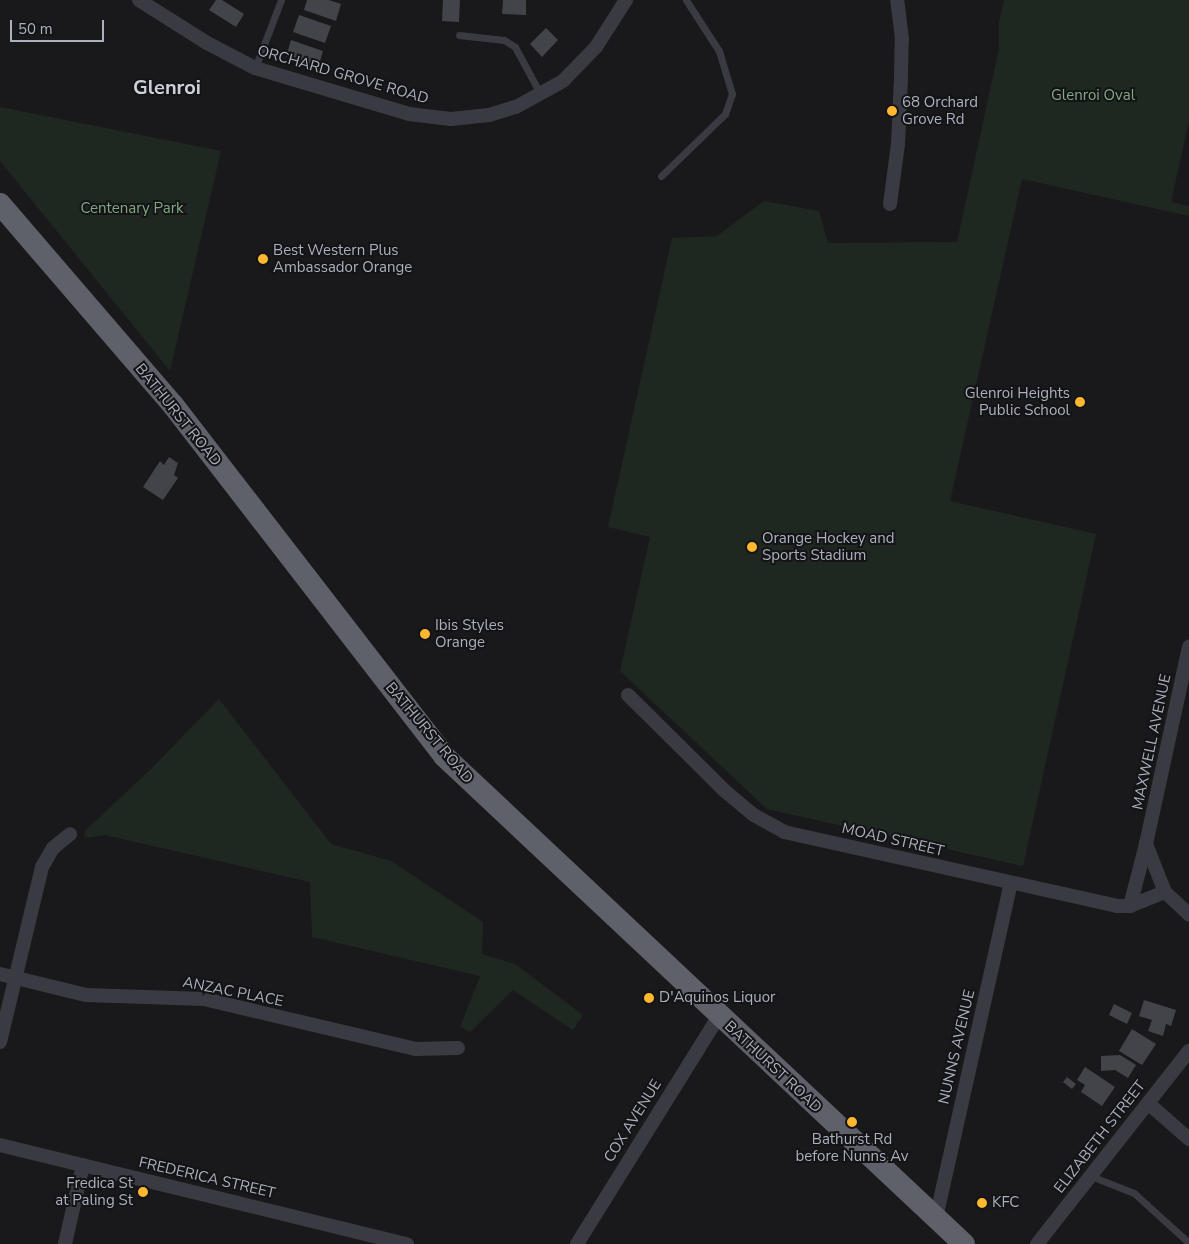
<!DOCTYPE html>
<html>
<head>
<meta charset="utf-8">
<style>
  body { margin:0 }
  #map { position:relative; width:1189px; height:1244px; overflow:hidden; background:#19191c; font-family:"Nunito Sans",sans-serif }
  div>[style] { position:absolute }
  .green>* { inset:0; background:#1f2820 }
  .building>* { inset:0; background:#434449 }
  .service>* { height:7px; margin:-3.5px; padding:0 3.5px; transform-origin:3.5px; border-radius:3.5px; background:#3a3b42 }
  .minor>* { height:14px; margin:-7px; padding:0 7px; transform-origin:7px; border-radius:7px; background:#3a3b42 }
  .trunk>* { height:22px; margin:-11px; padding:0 11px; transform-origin:11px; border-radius:11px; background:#5e606a }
  .dots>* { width:14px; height:14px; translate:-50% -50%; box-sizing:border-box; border:2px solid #141417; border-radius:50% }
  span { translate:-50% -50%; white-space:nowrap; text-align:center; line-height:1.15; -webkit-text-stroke:4px #141417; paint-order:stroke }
  .street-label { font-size:15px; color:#abb0bd }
  .park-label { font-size:15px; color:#80a983 }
  .poi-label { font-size:15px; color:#abb0bd }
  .left { translate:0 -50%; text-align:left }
  .right { translate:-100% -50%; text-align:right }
  .district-label { font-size:20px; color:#ccd0d8; font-weight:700 }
  .scale { position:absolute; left:10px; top:20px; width:94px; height:22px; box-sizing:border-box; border:2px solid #abb0bd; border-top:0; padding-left:6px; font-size:15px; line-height:18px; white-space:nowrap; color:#abb0bd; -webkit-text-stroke:4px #141417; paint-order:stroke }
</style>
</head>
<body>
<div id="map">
  <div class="green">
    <i style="clip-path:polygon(1004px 0,1189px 0,1189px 121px,1171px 202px,1189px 206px,1189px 216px,1022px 179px,950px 501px,1096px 534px,1023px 866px,767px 809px,620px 671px,650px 537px,608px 527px,672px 238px,717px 236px,764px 201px,819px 211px,828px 243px,957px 242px,999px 49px,999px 22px)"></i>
    <i style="clip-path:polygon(0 107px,221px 151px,170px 371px,0 161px)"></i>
    <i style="clip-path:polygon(219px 699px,331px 844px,391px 861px,483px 922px,482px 954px,515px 964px,583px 1015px,573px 1030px,513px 990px,470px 1032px,460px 1027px,480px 976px,312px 937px,310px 882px,105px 835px,84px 838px,86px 830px,152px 768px)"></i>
  </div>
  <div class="building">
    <i style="clip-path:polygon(216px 0,222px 0,244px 14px,236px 27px,209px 10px)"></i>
    <i style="clip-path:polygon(307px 0,329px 0,341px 4px,336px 21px,304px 10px)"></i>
    <i style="clip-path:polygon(443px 0,460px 0,459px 22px,442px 21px)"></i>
    <i style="clip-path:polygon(503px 0,526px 0,526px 15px,502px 14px)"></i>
    <i style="clip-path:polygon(299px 15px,331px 26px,325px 43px,293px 32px)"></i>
    <i style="clip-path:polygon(546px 28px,558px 40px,542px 57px,530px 44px)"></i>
    <i style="clip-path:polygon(291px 40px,323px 51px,318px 68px,286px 57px)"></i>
    <i style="clip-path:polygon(169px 457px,178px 463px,174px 475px,178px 478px,163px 500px,143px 487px,160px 461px,164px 465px)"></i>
    <i style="clip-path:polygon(1144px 1000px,1176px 1010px,1171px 1026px,1166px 1024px,1163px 1036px,1148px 1031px,1152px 1020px,1139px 1016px)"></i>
    <i style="clip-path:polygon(1114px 1004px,1132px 1013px,1127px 1024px,1109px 1015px)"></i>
    <i style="clip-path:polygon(1132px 1029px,1156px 1044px,1142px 1065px,1119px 1051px)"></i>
    <i style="clip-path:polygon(1120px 1055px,1136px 1065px,1128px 1078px,1115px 1070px,1101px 1071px,1101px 1056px)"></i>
    <i style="clip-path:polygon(1085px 1067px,1115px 1087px,1102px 1106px,1081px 1092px,1085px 1085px,1077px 1080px)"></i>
    <i style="clip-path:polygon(1067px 1077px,1076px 1084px,1072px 1089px,1063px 1082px)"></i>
  </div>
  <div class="service">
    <i style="left:459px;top:35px;width:45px;rotate:6.3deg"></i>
    <i style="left:504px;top:40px;width:13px;rotate:32deg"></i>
    <i style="left:515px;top:47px;width:55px;rotate:61.6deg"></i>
    <i style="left:255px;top:68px;width:73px;rotate:-69.1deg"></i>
    <i style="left:661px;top:176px;width:89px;rotate:-44.1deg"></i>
    <i style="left:725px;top:114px;width:21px;rotate:-71deg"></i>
    <i style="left:732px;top:94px;width:45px;rotate:-106.8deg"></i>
    <i style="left:719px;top:51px;width:61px;rotate:-122.9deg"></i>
    <i style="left:1091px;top:1176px;width:46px;rotate:21.6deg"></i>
    <i style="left:1134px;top:1193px;width:74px;rotate:42.3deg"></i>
  </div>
  <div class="minor">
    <i style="left:139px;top:0;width:80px;rotate:32.3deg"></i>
    <i style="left:207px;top:43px;width:54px;rotate:27.5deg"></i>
    <i style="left:255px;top:68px;width:161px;rotate:16.6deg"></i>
    <i style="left:409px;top:114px;width:42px;rotate:6.8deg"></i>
    <i style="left:451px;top:119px;width:38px;rotate:-6deg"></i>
    <i style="left:489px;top:115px;width:28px;rotate:-17deg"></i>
    <i style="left:516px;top:107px;width:54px;rotate:-29deg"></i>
    <i style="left:563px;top:81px;width:47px;rotate:-45.9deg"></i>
    <i style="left:596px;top:47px;width:56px;rotate:-57.4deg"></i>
    <i style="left:890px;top:204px;width:61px;rotate:-82.4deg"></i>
    <i style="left:898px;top:144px;width:66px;rotate:-87.4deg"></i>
    <i style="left:901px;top:78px;width:39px;rotate:-89deg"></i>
    <i style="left:902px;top:39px;width:39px;rotate:-97deg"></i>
    <i style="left:628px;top:695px;width:136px;rotate:44.7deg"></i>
    <i style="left:725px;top:791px;width:35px;rotate:40deg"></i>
    <i style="left:752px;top:814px;width:37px;rotate:29deg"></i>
    <i style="left:784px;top:832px;width:341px;rotate:12.5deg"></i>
    <i style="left:1117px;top:906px;width:13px"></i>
    <i style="left:1130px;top:906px;width:38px;rotate:-22deg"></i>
    <i style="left:1165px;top:892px;width:33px;rotate:43deg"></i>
    <i style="left:1165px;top:892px;width:52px;rotate:-111.6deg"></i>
    <i style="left:1146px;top:844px;width:202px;rotate:-77.7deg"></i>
    <i style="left:1130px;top:906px;width:64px;rotate:-75.5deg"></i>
    <i style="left:0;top:974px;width:89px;rotate:13.7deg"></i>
    <i style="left:86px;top:995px;width:118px;rotate:1.9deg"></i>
    <i style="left:204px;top:999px;width:217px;rotate:13.3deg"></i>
    <i style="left:415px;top:1049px;width:43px;rotate:-1.3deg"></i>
    <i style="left:0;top:1042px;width:180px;rotate:-76.5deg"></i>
    <i style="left:42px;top:867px;width:22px;rotate:-60deg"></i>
    <i style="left:53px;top:848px;width:22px;rotate:-39deg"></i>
    <i style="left:1148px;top:1103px;width:55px;rotate:41.3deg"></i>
    <i style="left:0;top:1145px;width:419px;rotate:13.7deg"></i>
    <i style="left:936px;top:1218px;width:343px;rotate:-77.4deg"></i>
    <i style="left:65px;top:1244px;width:81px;rotate:-77.2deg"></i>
    <i style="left:577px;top:1244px;width:269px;rotate:-58.1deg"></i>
    <i style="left:1037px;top:1244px;width:246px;rotate:-51.8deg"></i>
  </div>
  <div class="trunk">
    <i style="left:0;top:204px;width:265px;rotate:49.3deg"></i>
    <i style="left:173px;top:405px;width:443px;rotate:52.3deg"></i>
    <i style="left:444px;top:756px;width:713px;rotate:43.18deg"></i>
  </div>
  <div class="dots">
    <i style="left:892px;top:111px;background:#ffb82f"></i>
    <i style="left:263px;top:259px;background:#ffb82f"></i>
    <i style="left:1080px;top:402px;background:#ffb82f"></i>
    <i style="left:752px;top:547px;background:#ffb82f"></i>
    <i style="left:425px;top:634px;background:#ffb82f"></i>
    <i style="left:649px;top:998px;background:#ffb82f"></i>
    <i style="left:852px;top:1122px;background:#ffb82f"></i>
    <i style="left:143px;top:1192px;background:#ffb82f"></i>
    <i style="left:982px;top:1203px;background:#ffb82f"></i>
  </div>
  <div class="street-label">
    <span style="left:343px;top:75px;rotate:16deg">ORCHARD GROVE ROAD</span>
    <span style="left:178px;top:415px;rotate:51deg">BATHURST ROAD</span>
    <span style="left:429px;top:733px;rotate:50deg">BATHURST ROAD</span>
    <span style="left:1152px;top:742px;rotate:-78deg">MAXWELL AVENUE</span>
    <span style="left:893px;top:840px;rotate:13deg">MOAD STREET</span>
    <span style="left:233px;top:992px;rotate:11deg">ANZAC PLACE</span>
    <span style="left:957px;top:1047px;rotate:-77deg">NUNNS AVENUE</span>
    <span style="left:773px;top:1067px;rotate:43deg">BATHURST ROAD</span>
    <span style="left:633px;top:1121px;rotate:-58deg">COX AVENUE</span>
    <span style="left:1100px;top:1137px;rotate:-52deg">ELIZABETH STREET</span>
    <span style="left:207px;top:1178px;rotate:13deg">FREDERICA STREET</span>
  </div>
  <div class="park-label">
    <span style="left:1093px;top:96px">Glenroi Oval</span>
    <span style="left:132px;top:209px">Centenary Park</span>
  </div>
  <div class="poi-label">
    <span class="left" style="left:902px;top:111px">68 Orchard<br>Grove Rd</span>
    <span class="left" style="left:273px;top:259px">Best Western Plus<br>Ambassador Orange</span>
    <span class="right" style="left:1070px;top:402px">Glenroi Heights<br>Public School</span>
    <span class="left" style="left:762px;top:547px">Orange Hockey and<br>Sports Stadium</span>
    <span class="left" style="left:435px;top:634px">Ibis Styles<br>Orange</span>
    <span class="left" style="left:659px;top:998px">D'Aquinos Liquor</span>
    <span style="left:852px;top:1148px">Bathurst Rd<br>before Nunns Av</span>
    <span class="right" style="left:133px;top:1192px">Fredica St<br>at Paling St</span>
    <span class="left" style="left:992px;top:1203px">KFC</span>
  </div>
  <div class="district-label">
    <span style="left:167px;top:87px">Glenroi</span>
  </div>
  <div class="scale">50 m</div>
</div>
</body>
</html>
